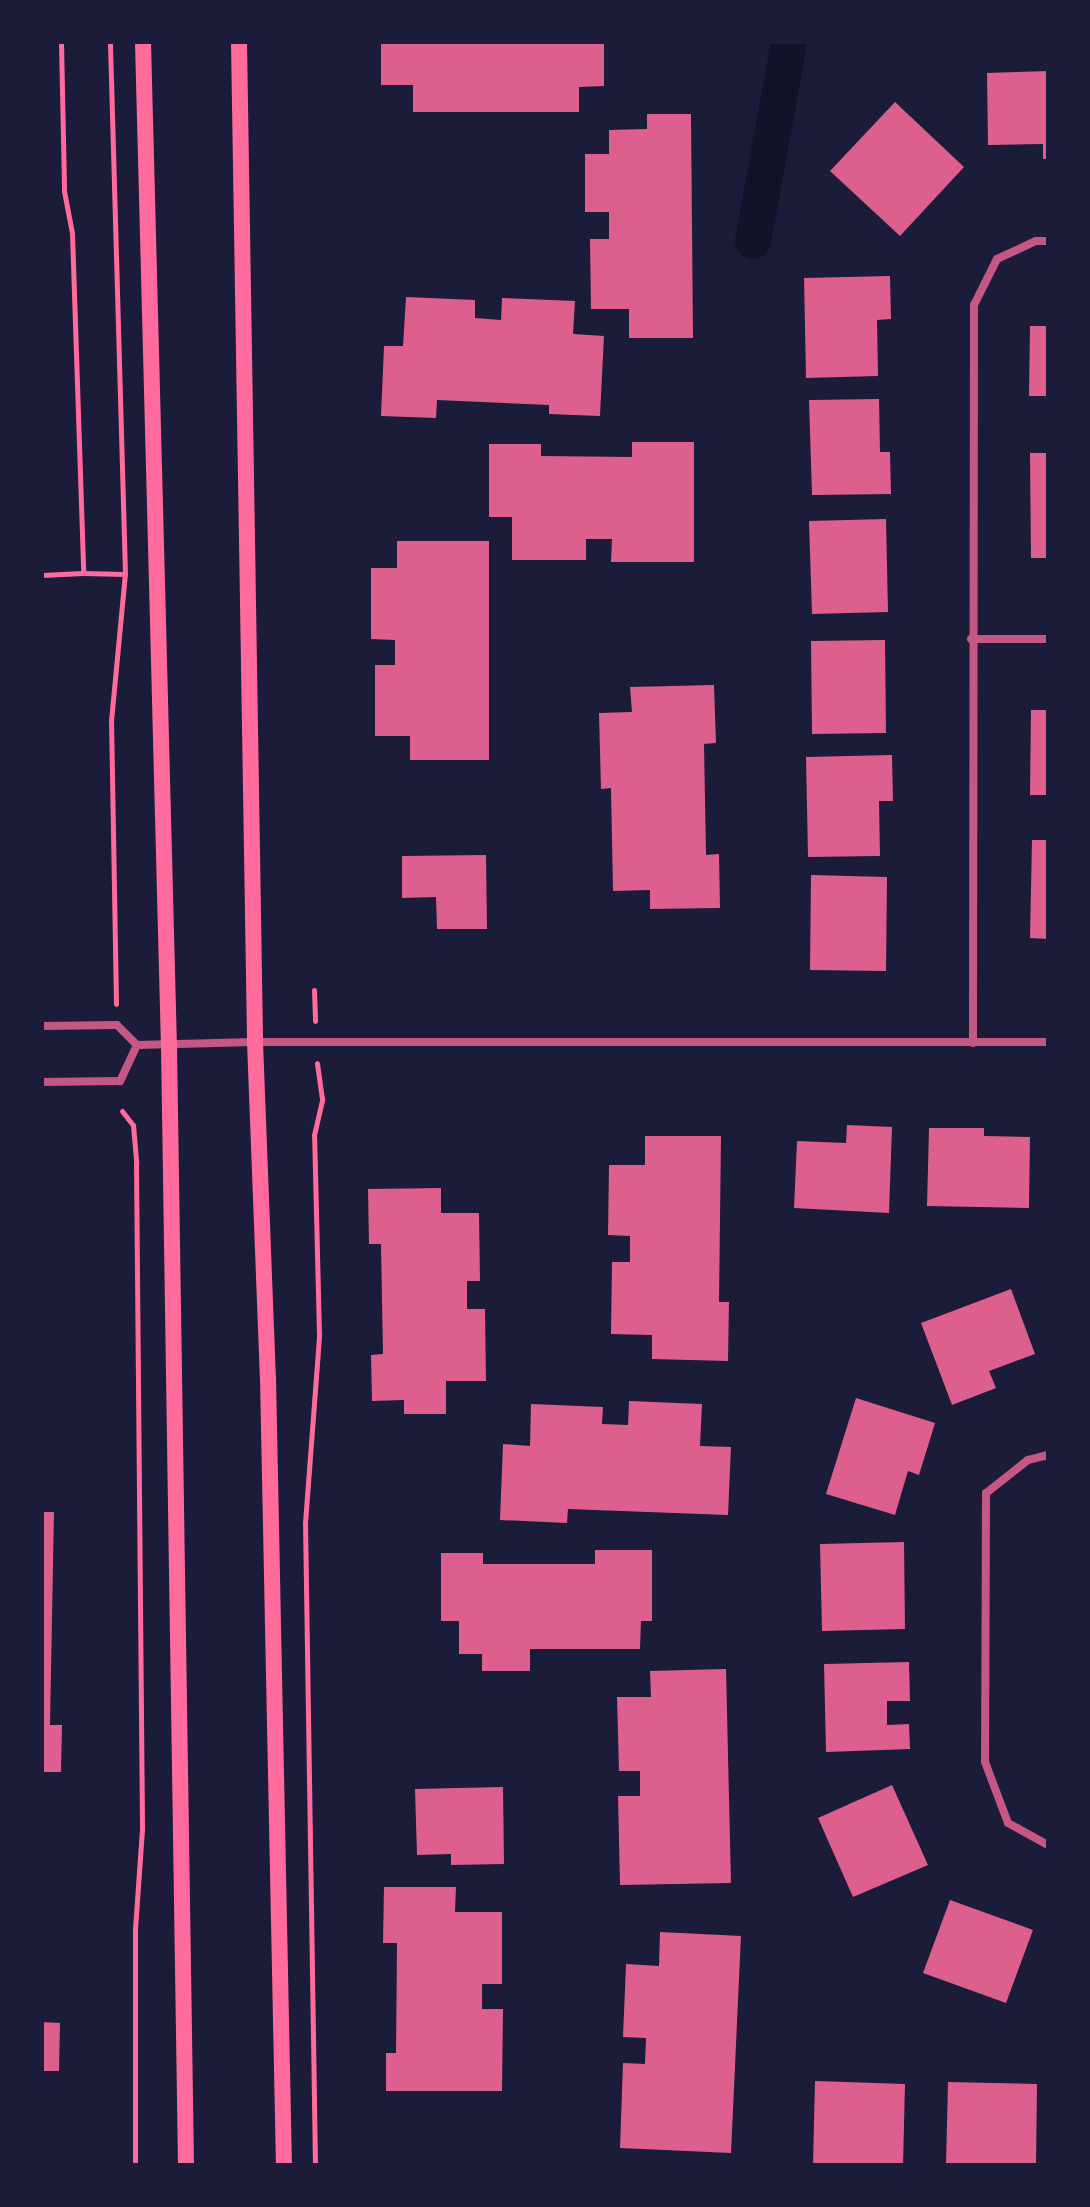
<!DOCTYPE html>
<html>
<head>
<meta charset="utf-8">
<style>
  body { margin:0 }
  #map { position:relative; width:1090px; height:2207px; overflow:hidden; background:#1b1b3a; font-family:Raleway,sans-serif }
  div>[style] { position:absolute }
  .water>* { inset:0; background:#12122b }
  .canal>* { height:36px; margin:-18px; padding:0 18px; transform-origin:18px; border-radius:18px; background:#12122b }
  .building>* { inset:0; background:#dd5f8e }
  .path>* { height:5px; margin:-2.5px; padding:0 2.5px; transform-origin:2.5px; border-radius:2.5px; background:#ff6b9d }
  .minor>* { height:8px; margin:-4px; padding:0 4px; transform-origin:4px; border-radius:4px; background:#c65784 }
  .secondary>* { height:16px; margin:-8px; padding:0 8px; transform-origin:8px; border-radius:8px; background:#ff6b9d }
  span { translate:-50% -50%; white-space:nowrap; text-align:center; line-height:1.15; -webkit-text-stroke:6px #1b1b3a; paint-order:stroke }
  .frame { position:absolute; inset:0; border:44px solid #1b1b3a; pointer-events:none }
</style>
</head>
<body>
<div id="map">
  <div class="water">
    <i style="clip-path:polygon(42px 1193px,44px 1193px,42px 1417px)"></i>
  </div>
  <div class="canal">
    <i style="left:753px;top:241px;width:202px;rotate:-79.7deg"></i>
  </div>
  <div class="building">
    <i style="clip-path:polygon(381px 42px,604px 42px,604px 86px,579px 87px,579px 112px,413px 112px,413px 85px,381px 85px)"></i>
    <i style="clip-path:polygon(1048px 71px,1048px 159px,1043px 159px,1043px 144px,988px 145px,987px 73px)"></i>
    <i style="clip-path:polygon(895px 102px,964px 167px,900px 236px,830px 171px)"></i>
    <i style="clip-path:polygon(647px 114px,691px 114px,693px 338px,629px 338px,629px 309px,591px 309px,590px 239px,609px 239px,609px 212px,585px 212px,585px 154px,609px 154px,609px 130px,647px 129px)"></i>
    <i style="clip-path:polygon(890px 276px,891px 319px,877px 320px,878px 376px,806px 378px,804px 278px)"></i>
    <i style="clip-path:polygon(406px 297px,475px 300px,475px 318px,501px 320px,502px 298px,575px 301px,573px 334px,604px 336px,600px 416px,549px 414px,549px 405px,437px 400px,436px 418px,381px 416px,384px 346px,403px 346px)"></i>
    <i style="clip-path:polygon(1030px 326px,1048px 326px,1048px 396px,1029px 396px)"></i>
    <i style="clip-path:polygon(879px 399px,880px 452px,890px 452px,891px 494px,812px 495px,809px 400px)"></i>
    <i style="clip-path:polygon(632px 442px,694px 442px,694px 562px,611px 562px,612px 539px,586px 539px,586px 560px,512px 560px,512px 517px,489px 517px,489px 444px,541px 444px,541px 456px,632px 457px)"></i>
    <i style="clip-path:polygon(1030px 453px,1048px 453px,1048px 558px,1031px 558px)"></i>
    <i style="clip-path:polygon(886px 519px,888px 612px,812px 614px,809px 521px)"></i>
    <i style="clip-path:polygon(397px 541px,489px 541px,489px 760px,410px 760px,410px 736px,375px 736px,375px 665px,395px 665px,395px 640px,371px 639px,371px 568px,397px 568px)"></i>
    <i style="clip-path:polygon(885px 640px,886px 733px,812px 734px,811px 641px)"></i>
    <i style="clip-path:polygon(714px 685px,716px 743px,704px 744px,706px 855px,719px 854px,720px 908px,650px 909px,650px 890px,613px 891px,611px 788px,601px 789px,599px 713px,632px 712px,630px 687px)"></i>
    <i style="clip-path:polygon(1031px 710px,1048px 710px,1048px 795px,1030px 795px)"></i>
    <i style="clip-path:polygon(892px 755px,893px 801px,879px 801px,880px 856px,808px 857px,806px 757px)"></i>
    <i style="clip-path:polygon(1032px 840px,1048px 840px,1048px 939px,1030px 938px)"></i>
    <i style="clip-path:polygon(486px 855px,487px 929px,437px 929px,436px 897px,402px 898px,402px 856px)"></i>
    <i style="clip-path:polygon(811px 875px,887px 877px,886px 971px,810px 970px)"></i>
    <i style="clip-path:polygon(847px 1125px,892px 1127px,889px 1213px,794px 1208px,797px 1141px,846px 1143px)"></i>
    <i style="clip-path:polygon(929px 1128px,984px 1128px,984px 1136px,1030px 1137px,1029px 1208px,927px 1206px)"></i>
    <i style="clip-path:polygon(645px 1136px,721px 1136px,719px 1302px,729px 1302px,728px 1361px,652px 1359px,652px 1335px,611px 1334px,612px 1262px,630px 1262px,630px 1236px,608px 1235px,609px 1165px,645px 1165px)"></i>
    <i style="clip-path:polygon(441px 1188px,441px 1213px,479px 1213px,480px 1281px,467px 1281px,467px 1309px,485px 1309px,486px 1381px,446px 1381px,446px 1414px,404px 1414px,404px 1400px,372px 1401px,371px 1355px,383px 1354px,381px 1244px,369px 1244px,368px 1189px)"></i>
    <i style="clip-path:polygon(1011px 1289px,1035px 1354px,989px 1371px,996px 1388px,952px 1405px,921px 1323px)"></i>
    <i style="clip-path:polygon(856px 1398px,935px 1423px,919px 1475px,908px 1471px,895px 1515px,826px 1494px)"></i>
    <i style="clip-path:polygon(629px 1401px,702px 1404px,700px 1446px,731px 1447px,728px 1515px,568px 1509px,567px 1523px,500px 1520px,503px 1444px,530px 1446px,531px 1404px,603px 1407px,602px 1424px,628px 1425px)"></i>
    <i style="clip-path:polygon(42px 1512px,54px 1512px,50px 1725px,62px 1725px,61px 1772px,42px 1772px)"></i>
    <i style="clip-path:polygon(904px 1542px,905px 1629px,822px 1631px,820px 1544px)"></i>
    <i style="clip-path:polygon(595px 1550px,652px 1550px,652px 1621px,641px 1621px,640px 1649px,530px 1649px,530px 1671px,482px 1671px,482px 1654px,459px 1654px,459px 1621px,441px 1621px,441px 1553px,483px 1553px,483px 1564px,595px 1564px)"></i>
    <i style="clip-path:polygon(909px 1662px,910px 1701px,887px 1701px,887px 1725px,909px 1724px,910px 1749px,826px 1752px,824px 1664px)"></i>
    <i style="clip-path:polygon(726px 1669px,731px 1883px,620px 1885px,618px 1796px,640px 1796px,640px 1771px,619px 1771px,617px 1697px,651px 1697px,650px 1671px)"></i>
    <i style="clip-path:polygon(892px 1785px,928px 1865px,853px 1897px,818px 1818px)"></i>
    <i style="clip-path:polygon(503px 1787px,504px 1864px,451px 1865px,451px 1854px,417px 1855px,415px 1789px)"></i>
    <i style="clip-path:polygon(384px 1887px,456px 1887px,455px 1912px,502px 1912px,502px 1984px,482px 1984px,482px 2009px,503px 2009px,502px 2091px,386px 2091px,386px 2053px,396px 2053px,397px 1943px,383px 1943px)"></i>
    <i style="clip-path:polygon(950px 1900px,1033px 1930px,1006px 2003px,923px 1973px)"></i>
    <i style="clip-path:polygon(660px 1932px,741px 1936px,731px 2153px,620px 2148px,623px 2063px,645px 2064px,646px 2038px,623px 2037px,626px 1964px,659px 1966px)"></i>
    <i style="clip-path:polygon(42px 2022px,60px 2023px,59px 2071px,42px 2071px)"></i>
    <i style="clip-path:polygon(815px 2081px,905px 2084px,903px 2165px,813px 2165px)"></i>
    <i style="clip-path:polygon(948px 2082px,1037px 2084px,1036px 2165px,946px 2165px)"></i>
  </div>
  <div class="path">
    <i style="left:61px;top:42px;width:149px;rotate:88.8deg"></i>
    <i style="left:64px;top:191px;width:43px;rotate:79.2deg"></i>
    <i style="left:72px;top:233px;width:340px;rotate:88.1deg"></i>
    <i style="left:83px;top:573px;width:42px;rotate:1.4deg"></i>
    <i style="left:125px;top:574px;width:532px;rotate:-91.62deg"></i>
    <i style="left:42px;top:575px;width:41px;rotate:-2.8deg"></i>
    <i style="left:314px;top:990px;width:31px;rotate:88deg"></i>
    <i style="left:116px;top:1004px;width:283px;rotate:-91deg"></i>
    <i style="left:111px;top:721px;width:148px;rotate:-84.6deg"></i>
    <i style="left:122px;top:1111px;width:18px;rotate:52deg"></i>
    <i style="left:133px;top:1125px;width:38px;rotate:85deg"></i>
    <i style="left:136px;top:1163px;width:666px;rotate:89.48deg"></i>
    <i style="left:142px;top:1829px;width:100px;rotate:94deg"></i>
    <i style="left:135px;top:1929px;width:236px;rotate:90deg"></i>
    <i style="left:315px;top:2165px;width:642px;rotate:-90.89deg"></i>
    <i style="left:305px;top:1523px;width:189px;rotate:-85.7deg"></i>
    <i style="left:319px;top:1335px;width:200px;rotate:-91.4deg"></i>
    <i style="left:314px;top:1135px;width:37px;rotate:-77deg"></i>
    <i style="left:322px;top:1099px;width:36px;rotate:-98deg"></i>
  </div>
  <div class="minor">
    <i style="left:971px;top:639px;width:77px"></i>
    <i style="left:42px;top:1026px;width:75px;rotate:-0.8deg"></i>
    <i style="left:117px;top:1025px;width:28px;rotate:45deg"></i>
    <i style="left:137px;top:1045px;width:40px;rotate:115deg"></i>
    <i style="left:120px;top:1081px;width:78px;rotate:179.3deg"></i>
    <i style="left:973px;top:1043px;width:738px;rotate:-89.92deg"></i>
    <i style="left:974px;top:305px;width:51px;rotate:-63.4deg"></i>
    <i style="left:997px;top:259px;width:43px;rotate:-24.8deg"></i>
    <i style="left:1036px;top:241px;width:12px"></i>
    <i style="left:137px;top:1045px;width:118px;rotate:-1.5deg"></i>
    <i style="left:255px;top:1042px;width:793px"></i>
    <i style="left:1048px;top:1455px;width:21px;rotate:166deg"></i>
    <i style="left:1028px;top:1460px;width:53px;rotate:141.8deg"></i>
    <i style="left:986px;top:1493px;width:269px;rotate:90.2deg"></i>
    <i style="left:985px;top:1762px;width:65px;rotate:69.3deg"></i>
    <i style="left:1008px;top:1823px;width:46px;rotate:28.8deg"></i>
  </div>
  <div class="secondary">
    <i style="left:143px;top:42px;width:1003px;rotate:88.52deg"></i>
    <i style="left:169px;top:1045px;width:1120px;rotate:89.13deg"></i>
    <i style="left:239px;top:42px;width:1000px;rotate:89.08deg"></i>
    <i style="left:255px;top:1042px;width:336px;rotate:87.8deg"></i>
    <i style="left:268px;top:1378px;width:787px;rotate:88.84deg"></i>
  </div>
  <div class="frame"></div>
</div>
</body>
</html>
